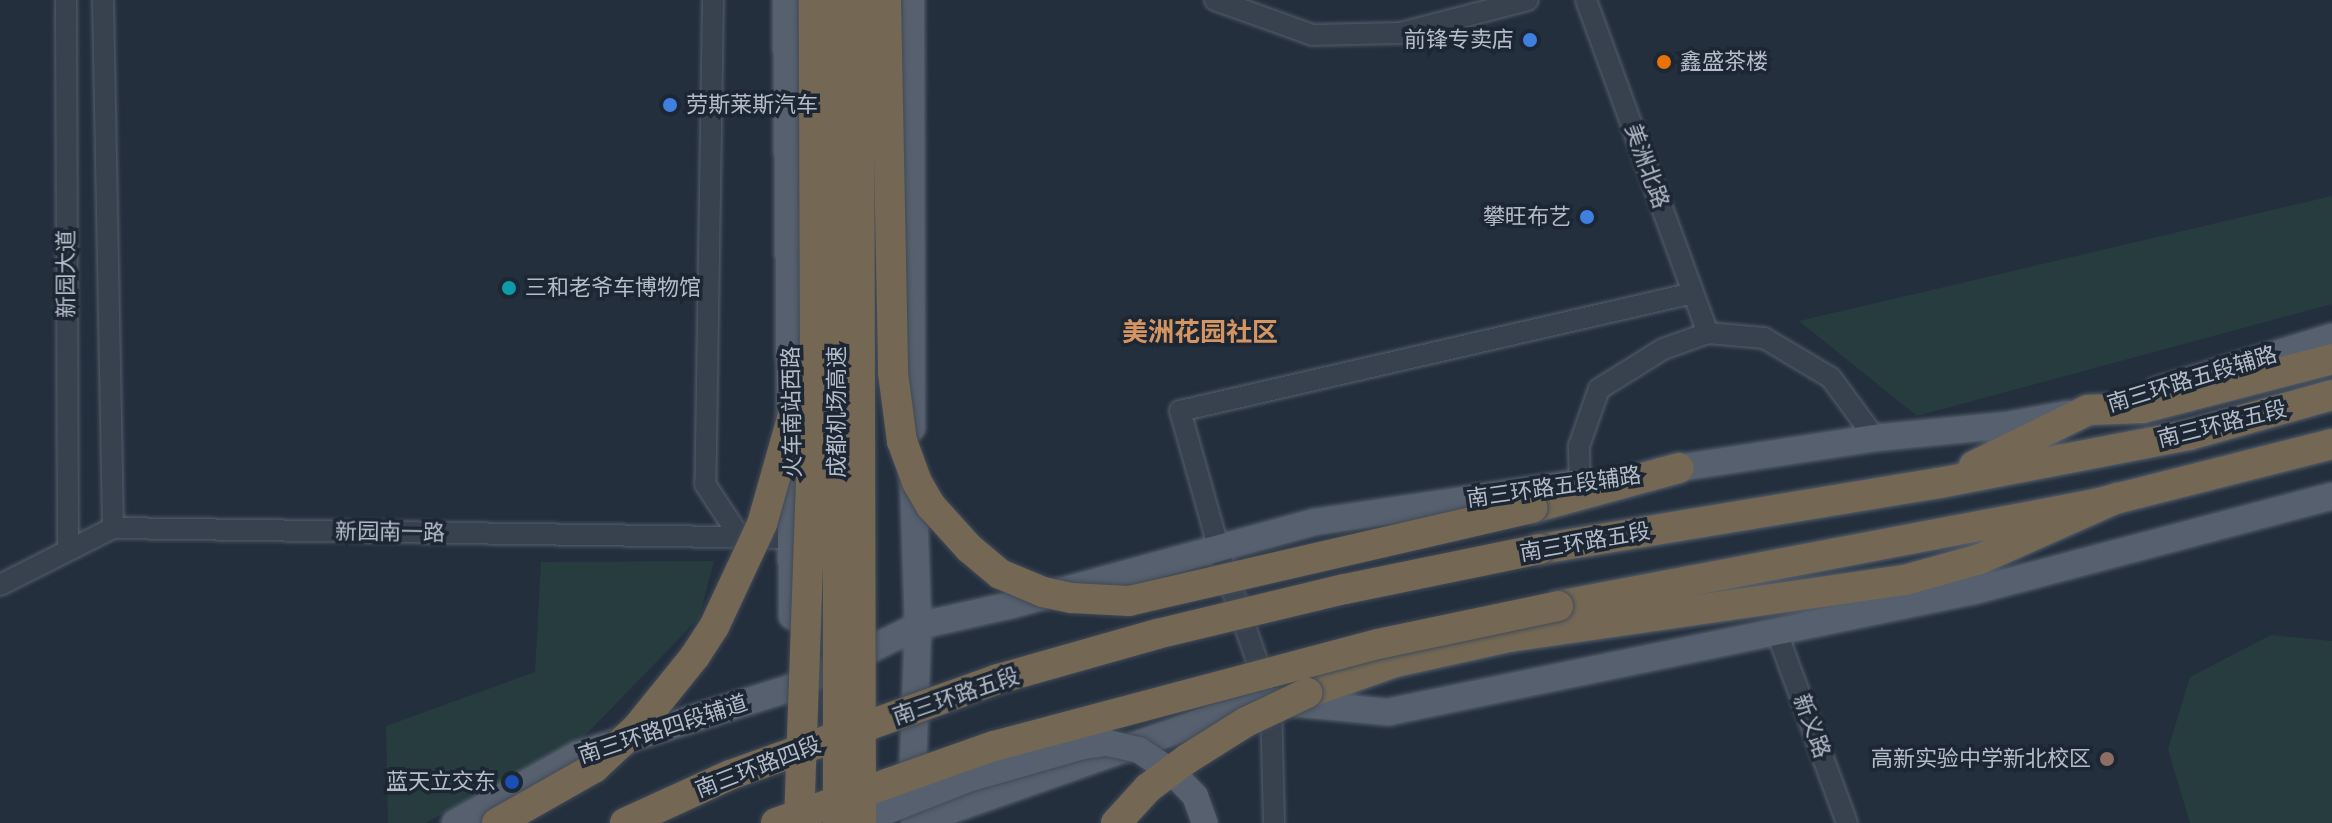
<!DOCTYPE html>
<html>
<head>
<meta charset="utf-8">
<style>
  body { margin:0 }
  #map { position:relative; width:2332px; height:823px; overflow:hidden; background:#242f3e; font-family:Poppins,"Noto Sans SC",sans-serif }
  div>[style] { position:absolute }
  .green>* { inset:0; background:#263c3f }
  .roads { filter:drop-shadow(0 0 2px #565f6c) drop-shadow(0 0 2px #565f6c) }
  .minor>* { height:20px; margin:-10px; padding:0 10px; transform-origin:10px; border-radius:10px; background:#38414e }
  .major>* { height:26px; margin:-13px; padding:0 13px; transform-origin:13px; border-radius:13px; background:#56606e }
  .highway>* { height:30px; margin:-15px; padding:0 15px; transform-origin:15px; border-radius:15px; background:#746855 }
  .bridges { filter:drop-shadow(0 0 2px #414a57) drop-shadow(0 0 2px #414a57) }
  .major-bridge>* { height:26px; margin:-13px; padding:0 13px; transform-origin:13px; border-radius:13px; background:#56606e }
  .highway-bridge>* { height:30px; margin:-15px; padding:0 15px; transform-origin:15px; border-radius:15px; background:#746855 }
  .dots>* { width:22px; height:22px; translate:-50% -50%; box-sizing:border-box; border:4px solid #1d2633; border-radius:50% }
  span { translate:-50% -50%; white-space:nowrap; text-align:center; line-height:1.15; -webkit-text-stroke:7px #1d2633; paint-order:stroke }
  .poi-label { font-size:22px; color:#b4bcc9 }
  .right { translate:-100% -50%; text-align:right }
  .left { translate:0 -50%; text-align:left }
  .street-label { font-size:22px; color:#b4bcc9 }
  .quarter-label { font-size:26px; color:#d59563; font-weight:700 }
</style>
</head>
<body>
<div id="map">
  <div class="green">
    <i style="clip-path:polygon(2332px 196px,2332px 304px,1917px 416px,1799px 321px)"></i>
    <i style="clip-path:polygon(714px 561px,699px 618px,576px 745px,425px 823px,388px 823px,386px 726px,535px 672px,541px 562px)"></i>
    <i style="clip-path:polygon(2271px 635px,2332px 641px,2332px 823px,2190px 823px,2168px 749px,2190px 677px)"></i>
  </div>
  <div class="roads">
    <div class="minor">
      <i style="left:66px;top:0;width:549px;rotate:89.79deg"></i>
      <i style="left:103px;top:0;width:528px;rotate:88.91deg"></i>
      <i style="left:713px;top:0;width:484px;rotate:90.9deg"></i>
      <i style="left:705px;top:484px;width:64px;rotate:56.6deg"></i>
      <i style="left:1215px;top:0;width:104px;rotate:19.7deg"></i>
      <i style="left:1313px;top:35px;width:88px;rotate:-1.3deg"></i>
      <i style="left:1401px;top:33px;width:131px;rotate:-14.6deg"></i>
      <i style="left:1586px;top:0;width:355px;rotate:69.9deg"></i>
      <i style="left:1580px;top:483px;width:37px;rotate:-92deg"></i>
      <i style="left:1579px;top:446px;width:60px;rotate:-70.7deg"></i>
      <i style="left:1599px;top:389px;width:75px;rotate:-32deg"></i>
      <i style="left:1663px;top:349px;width:48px;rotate:-19.6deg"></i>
      <i style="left:1708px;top:333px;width:56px;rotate:5.1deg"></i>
      <i style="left:1764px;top:338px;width:78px;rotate:30.8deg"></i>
      <i style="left:1831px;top:378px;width:74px;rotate:53.7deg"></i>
      <i style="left:0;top:585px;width:127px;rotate:-26.8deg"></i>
      <i style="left:113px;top:528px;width:680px;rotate:0.84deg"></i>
      <i style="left:1776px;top:630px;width:206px;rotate:69.8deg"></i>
      <i style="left:1274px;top:823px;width:122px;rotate:-91.4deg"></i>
      <i style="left:1271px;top:701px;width:149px;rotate:-109.2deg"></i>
      <i style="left:1222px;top:560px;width:155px;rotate:-105.7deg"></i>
      <i style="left:1180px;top:411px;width:526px;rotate:-12.95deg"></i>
    </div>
    <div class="major">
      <i style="left:786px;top:0;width:616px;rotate:89.44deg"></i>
      <i style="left:911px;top:0;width:428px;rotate:89.9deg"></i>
      <i style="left:2156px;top:391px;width:184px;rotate:-17.1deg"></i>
      <i style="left:1659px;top:471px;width:219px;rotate:-8.7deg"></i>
      <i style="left:1875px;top:438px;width:134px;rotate:-5.6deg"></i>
      <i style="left:2008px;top:425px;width:61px;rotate:-10.4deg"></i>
      <i style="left:912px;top:791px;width:165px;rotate:-87.9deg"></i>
      <i style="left:918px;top:626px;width:151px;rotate:-91.9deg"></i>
      <i style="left:455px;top:823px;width:140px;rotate:-29.1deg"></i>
      <i style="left:577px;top:755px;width:224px;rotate:-17.4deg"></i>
      <i style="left:791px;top:688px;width:141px;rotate:-26deg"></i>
      <i style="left:918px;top:626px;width:95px;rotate:-12.7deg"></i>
      <i style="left:1011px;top:605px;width:315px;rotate:-15.3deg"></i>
      <i style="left:1315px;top:522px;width:273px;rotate:-8.4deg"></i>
      <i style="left:914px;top:823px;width:331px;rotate:-19.4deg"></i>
      <i style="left:1226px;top:713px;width:47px;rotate:-14.9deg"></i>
      <i style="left:1271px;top:701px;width:118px;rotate:5.4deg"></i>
      <i style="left:1388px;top:712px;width:597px;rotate:-11.69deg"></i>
      <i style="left:1973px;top:591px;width:371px;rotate:-14.8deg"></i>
    </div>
    <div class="highway">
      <i style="left:1974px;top:466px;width:127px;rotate:-26.2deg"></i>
      <i style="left:2088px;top:410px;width:55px;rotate:-2.1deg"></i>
      <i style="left:2143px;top:408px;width:195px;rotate:-14.5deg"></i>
      <i style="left:1532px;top:508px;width:152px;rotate:-15.2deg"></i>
      <i style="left:1540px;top:549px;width:405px;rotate:-9.4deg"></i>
      <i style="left:1940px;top:483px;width:254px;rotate:-10.9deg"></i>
      <i style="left:2189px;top:435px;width:148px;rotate:-15.6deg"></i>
      <i style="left:1558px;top:606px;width:547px;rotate:-10.75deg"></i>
      <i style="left:2095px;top:504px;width:244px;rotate:-14.2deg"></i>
      <i style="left:1307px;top:693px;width:93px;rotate:-19.4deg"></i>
      <i style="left:1395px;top:662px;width:117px;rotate:-12.4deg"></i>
      <i style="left:1509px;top:637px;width:400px;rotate:-8.2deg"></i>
      <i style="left:1905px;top:580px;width:78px;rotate:-15.6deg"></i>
      <i style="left:1980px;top:559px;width:150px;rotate:-24deg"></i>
    </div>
  </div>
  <div class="bridges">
    <div class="major-bridge">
      <i style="left:857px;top:823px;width:119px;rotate:-21.6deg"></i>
      <i style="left:968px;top:779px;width:120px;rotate:-16deg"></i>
      <i style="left:1083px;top:746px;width:25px;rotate:-7deg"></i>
      <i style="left:1108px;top:743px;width:32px;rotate:13deg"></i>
      <i style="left:1139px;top:750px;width:40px;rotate:34deg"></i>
      <i style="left:1172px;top:772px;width:33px;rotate:46deg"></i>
      <i style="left:1195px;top:796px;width:29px;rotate:70deg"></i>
    </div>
    <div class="highway-bridge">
      <i style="left:838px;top:0;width:823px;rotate:90deg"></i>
      <i style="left:859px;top:0;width:823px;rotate:89.86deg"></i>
      <i style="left:886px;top:0;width:373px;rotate:88.9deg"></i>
      <i style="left:893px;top:373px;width:69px;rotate:82.5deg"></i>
      <i style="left:902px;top:441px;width:44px;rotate:69.9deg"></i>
      <i style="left:917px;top:482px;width:28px;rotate:60deg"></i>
      <i style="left:931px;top:506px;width:57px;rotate:47.9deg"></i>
      <i style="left:969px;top:548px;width:40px;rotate:40deg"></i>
      <i style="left:1000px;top:574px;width:47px;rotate:22.7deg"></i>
      <i style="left:1043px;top:592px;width:30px;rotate:12deg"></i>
      <i style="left:1072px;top:598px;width:57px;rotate:3deg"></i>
      <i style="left:1129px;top:601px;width:414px;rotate:-13deg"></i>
      <i style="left:497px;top:823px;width:112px;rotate:-29.6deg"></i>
      <i style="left:594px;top:768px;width:59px;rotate:-42.9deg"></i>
      <i style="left:637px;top:728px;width:92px;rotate:-51.1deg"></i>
      <i style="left:695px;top:656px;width:35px;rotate:-57deg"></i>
      <i style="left:714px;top:627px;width:114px;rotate:-65deg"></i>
      <i style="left:762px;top:524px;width:139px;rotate:-74.2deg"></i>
      <i style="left:625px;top:823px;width:115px;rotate:-24.6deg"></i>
      <i style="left:730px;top:775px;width:285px;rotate:-19.7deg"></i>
      <i style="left:998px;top:679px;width:165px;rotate:-15.8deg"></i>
      <i style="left:1157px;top:634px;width:193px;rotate:-13.5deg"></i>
      <i style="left:1345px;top:589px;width:199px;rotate:-11.6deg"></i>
      <i style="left:776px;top:823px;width:231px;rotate:-19.5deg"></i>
      <i style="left:994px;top:746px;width:397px;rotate:-14.9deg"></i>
      <i style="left:1378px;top:644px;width:184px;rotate:-11.9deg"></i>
      <i style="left:799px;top:823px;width:453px;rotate:-88deg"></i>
      <i style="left:815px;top:370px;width:370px;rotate:-90.2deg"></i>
      <i style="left:1116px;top:823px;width:47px;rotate:-47.6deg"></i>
      <i style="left:1148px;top:788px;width:49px;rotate:-36.6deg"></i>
      <i style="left:1187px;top:759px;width:70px;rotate:-32.1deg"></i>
      <i style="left:1246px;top:722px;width:68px;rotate:-25.4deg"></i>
    </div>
  </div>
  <div class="dots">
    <i style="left:1530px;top:40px;background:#3f7fe0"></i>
    <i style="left:1664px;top:62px;background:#e8710a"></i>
    <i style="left:670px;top:105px;background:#3f7fe0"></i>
    <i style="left:1587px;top:217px;background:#3f7fe0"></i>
    <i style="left:509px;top:288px;background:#0f9aa8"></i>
    <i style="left:2107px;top:759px;background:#8d6e63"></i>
    <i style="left:512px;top:782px;background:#1a4fb4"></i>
  </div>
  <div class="poi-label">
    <span class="right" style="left:1514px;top:40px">前锋专卖店</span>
    <span class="left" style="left:1680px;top:62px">鑫盛茶楼</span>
    <span class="left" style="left:686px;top:105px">劳斯莱斯汽车</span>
    <span class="right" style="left:1571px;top:217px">攀旺布艺</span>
    <span class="left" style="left:525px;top:288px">三和老爷车博物馆</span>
    <span class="right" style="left:2091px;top:759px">高新实验中学新北校区</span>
    <span class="right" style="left:496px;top:782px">蓝天立交东</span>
  </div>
  <div class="street-label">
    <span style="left:1647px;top:166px;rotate:70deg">美洲北路</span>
    <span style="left:66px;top:274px;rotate:-90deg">新园大道</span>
    <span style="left:2192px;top:379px;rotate:-17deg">南三环路五段辅路</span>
    <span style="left:792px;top:412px;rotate:-91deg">火车南站西路</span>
    <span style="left:837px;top:412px;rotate:-90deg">成都机场高速</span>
    <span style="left:2222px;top:424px;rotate:-14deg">南三环路五段</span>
    <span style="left:1554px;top:487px;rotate:-8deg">南三环路五段辅路</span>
    <span style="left:390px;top:532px;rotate:1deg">新园南一路</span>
    <span style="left:1585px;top:542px;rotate:-10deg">南三环路五段</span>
    <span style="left:956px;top:696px;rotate:-19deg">南三环路五段</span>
    <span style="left:1812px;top:726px;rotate:70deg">新义路</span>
    <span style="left:663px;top:729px;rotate:-18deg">南三环路四段辅道</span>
    <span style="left:758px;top:767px;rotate:-21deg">南三环路四段</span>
  </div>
  <div class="quarter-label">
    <span style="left:1200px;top:333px">美洲花园社区</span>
  </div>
</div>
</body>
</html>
